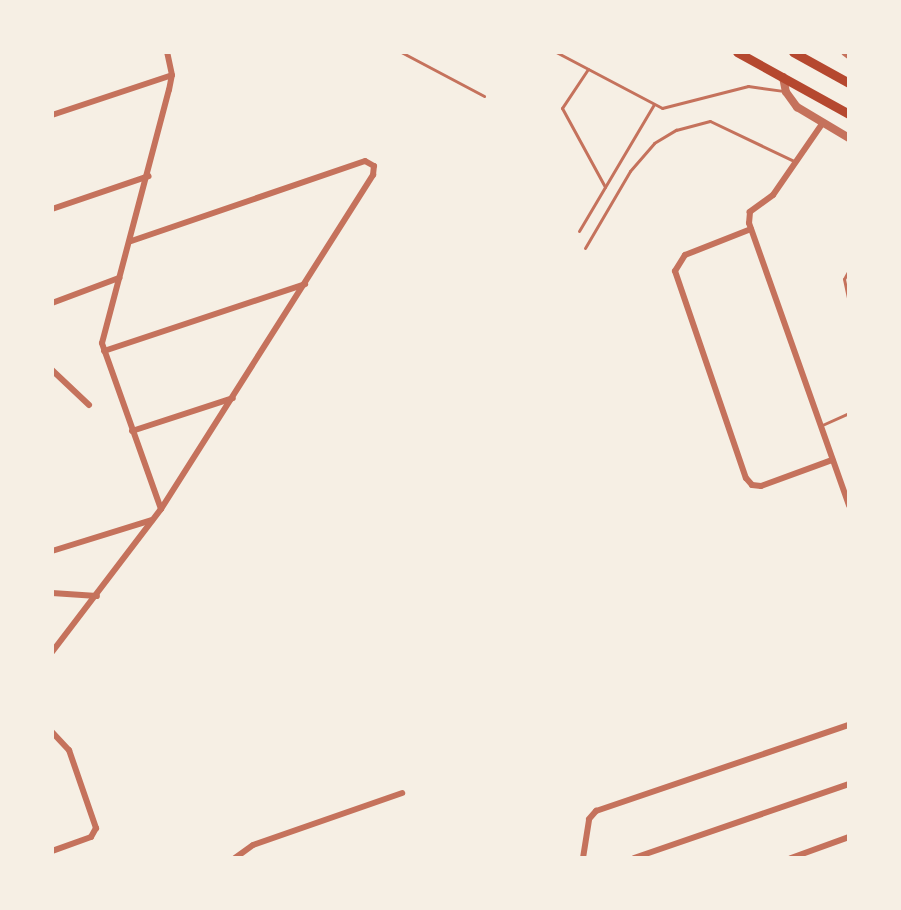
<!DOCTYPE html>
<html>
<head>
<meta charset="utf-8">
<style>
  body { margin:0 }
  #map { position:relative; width:901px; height:910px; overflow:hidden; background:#f6efe4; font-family:Spectral,serif }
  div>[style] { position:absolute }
  .service>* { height:3px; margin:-1.5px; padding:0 1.5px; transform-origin:1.5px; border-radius:1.5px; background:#c5725c }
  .minor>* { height:6px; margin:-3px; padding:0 3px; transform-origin:3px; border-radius:3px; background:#c5725c }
  .tertiary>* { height:8px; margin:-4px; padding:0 4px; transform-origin:4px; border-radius:4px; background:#c5725c }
  .secondary>* { height:9px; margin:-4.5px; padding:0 4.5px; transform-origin:4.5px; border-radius:4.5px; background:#b5482f }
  span { translate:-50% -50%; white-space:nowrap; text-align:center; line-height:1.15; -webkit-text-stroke:8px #f6efe4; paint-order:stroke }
  .frame { position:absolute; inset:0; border:54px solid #f6efe4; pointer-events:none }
</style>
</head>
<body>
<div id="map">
  <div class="service">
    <i style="left:401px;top:52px;width:94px;rotate:27.9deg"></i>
    <i style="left:556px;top:52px;width:120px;rotate:27.8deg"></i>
    <i style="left:662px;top:108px;width:89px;rotate:-14.3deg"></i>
    <i style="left:748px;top:86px;width:35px;rotate:8deg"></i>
    <i style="left:588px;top:69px;width:47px;rotate:123.7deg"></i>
    <i style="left:562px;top:108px;width:90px;rotate:61.4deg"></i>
    <i style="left:579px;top:231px;width:147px;rotate:-59.4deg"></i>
    <i style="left:585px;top:248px;width:89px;rotate:-59.7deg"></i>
    <i style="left:630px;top:171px;width:37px;rotate:-49deg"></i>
    <i style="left:654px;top:143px;width:26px;rotate:-31deg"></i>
    <i style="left:676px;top:130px;width:35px;rotate:-15deg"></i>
    <i style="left:710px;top:121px;width:95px;rotate:25.5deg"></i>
    <i style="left:849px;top:270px;width:10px;rotate:119deg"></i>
    <i style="left:844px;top:279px;width:24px;rotate:78deg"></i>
    <i style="left:820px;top:426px;width:32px;rotate:-24deg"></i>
  </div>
  <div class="minor">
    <i style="left:52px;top:115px;width:126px;rotate:-18.4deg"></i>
    <i style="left:822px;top:124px;width:86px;rotate:124.6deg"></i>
    <i style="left:773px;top:195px;width:29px;rotate:144deg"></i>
    <i style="left:750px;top:212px;width:11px;rotate:95deg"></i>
    <i style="left:749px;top:223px;width:300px;rotate:70.5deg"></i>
    <i style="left:52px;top:209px;width:102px;rotate:-18.8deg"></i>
    <i style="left:751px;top:229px;width:71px;rotate:158.5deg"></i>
    <i style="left:685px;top:255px;width:19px;rotate:122deg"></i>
    <i style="left:675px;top:271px;width:219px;rotate:71.1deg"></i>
    <i style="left:746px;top:478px;width:9px;rotate:49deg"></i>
    <i style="left:752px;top:485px;width:9px;rotate:6deg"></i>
    <i style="left:761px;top:486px;width:76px;rotate:-20.1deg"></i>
    <i style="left:52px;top:303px;width:72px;rotate:-20.5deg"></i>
    <i style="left:104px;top:351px;width:212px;rotate:-18.4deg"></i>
    <i style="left:52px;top:370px;width:51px;rotate:43.4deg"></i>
    <i style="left:132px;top:431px;width:106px;rotate:-18.1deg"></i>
    <i style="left:161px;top:509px;width:176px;rotate:-109.6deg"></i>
    <i style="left:102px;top:343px;width:262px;rotate:-75.2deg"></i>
    <i style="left:169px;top:90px;width:15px;rotate:-79deg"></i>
    <i style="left:172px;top:75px;width:24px;rotate:-102deg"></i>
    <i style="left:52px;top:551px;width:105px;rotate:-17.2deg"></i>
    <i style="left:52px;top:593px;width:45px;rotate:3.8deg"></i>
    <i style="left:52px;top:652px;width:180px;rotate:-52.7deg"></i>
    <i style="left:161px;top:509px;width:396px;rotate:-57.6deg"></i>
    <i style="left:373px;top:175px;width:9px;rotate:-84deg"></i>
    <i style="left:374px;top:166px;width:10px;rotate:-151deg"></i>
    <i style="left:365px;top:161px;width:247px;rotate:161.1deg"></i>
    <i style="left:52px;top:732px;width:25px;rotate:47deg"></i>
    <i style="left:69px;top:750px;width:83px;rotate:70.9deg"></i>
    <i style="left:96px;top:828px;width:10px;rotate:119deg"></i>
    <i style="left:91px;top:837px;width:41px;rotate:160.3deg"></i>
    <i style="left:235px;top:858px;width:22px;rotate:-36deg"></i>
    <i style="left:253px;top:845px;width:158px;rotate:-19.2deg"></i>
    <i style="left:583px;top:858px;width:39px;rotate:-81deg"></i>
    <i style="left:589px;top:819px;width:11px;rotate:-49deg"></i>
    <i style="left:596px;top:811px;width:267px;rotate:-18.8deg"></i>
    <i style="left:634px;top:858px;width:227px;rotate:-19deg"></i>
    <i style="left:791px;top:858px;width:62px;rotate:-19.9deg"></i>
  </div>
  <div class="tertiary">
    <i style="left:845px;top:52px;width:5px;rotate:37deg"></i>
    <i style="left:783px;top:77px;width:15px;rotate:79deg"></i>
    <i style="left:786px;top:92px;width:19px;rotate:54deg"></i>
    <i style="left:797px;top:107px;width:61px;rotate:30.8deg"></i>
  </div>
  <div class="secondary">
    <i style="left:737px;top:52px;width:128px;rotate:29deg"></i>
    <i style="left:793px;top:52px;width:64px;rotate:29deg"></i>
  </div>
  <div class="frame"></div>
</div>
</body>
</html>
